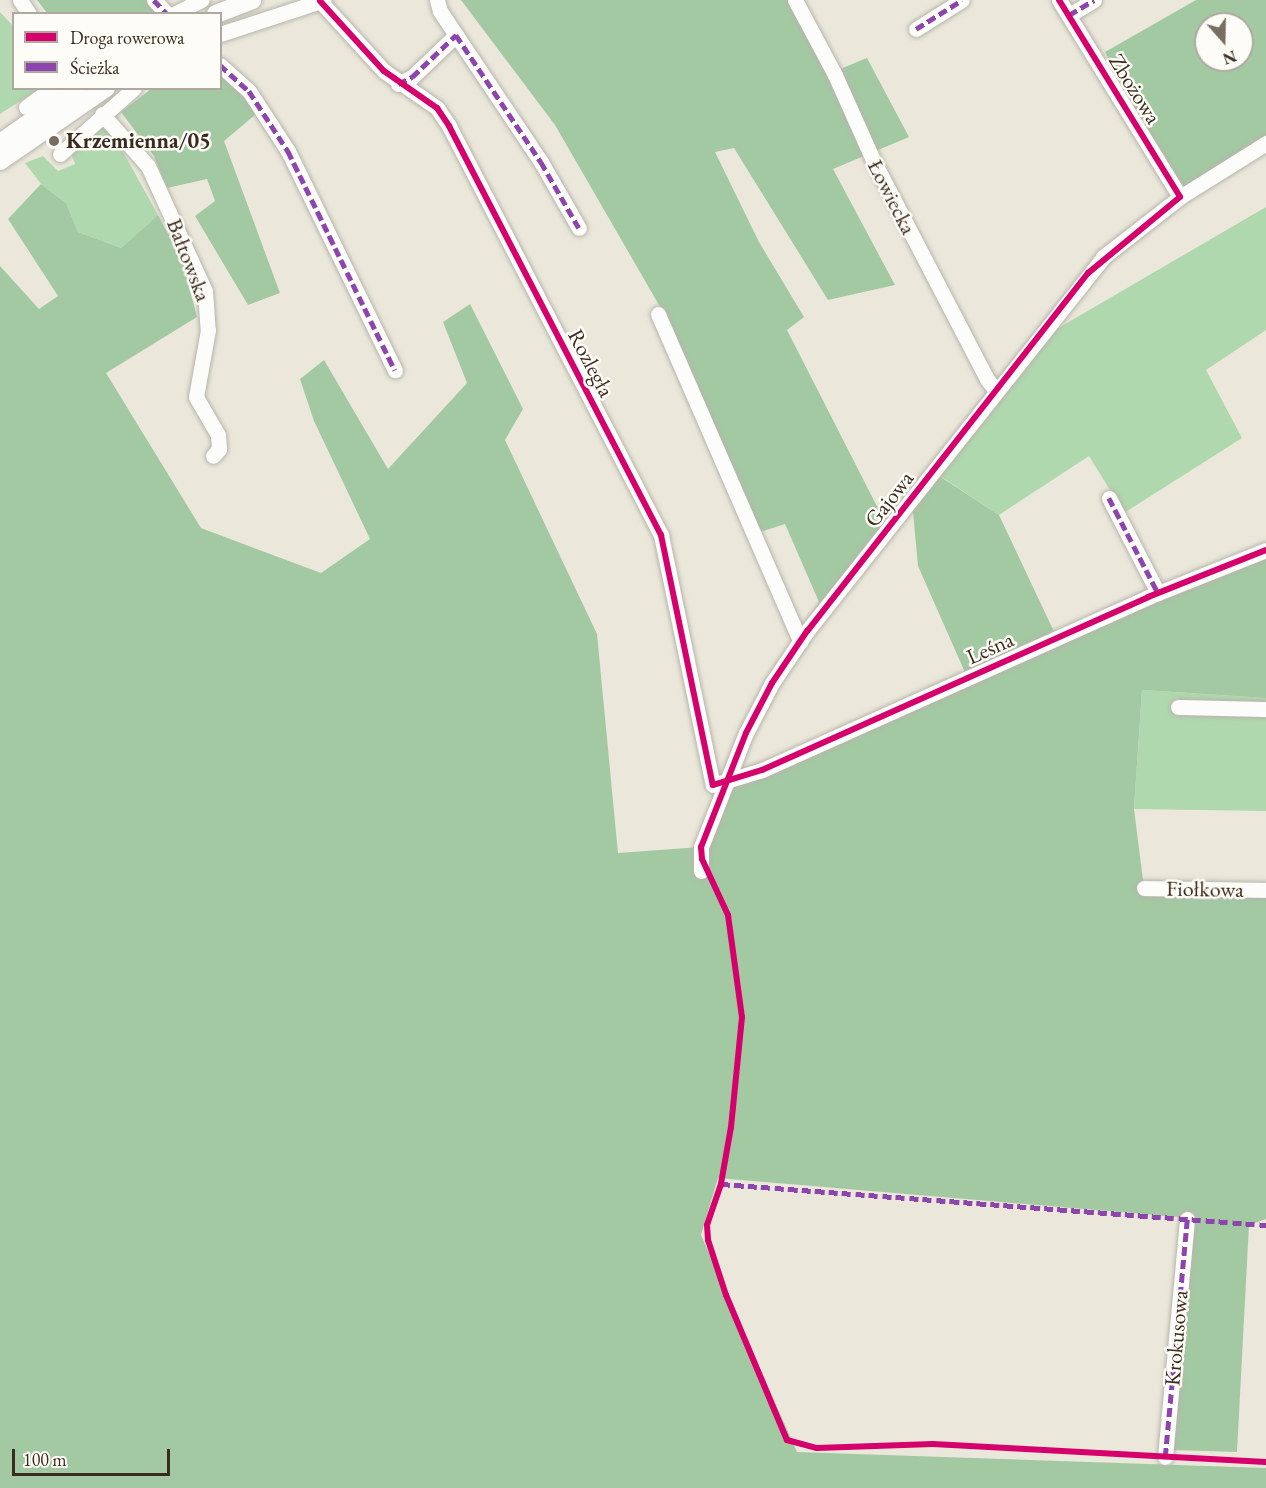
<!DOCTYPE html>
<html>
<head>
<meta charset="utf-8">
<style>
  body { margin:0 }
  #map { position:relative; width:1266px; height:1488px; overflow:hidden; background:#ebe8db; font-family:"EB Garamond",serif }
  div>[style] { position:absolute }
  .green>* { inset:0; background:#b0d8ae }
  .forest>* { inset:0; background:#a3c9a3 }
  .roads { filter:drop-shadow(0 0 2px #b7b4ab) drop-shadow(0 0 2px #b7b4ab) }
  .minor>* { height:15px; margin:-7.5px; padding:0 7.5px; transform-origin:7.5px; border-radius:7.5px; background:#fcfcfa }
  .major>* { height:18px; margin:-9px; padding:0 9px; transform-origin:9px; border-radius:9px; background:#fcfcfa }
  .quiet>* { height:4.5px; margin-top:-2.25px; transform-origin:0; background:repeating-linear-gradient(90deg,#8e44ad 0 9px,transparent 0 13.5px) }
  .cycleway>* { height:6px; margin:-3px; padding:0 3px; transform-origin:3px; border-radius:3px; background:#d6006c }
  .dots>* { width:16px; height:16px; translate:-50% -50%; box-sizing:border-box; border:3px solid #fdfcf7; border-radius:50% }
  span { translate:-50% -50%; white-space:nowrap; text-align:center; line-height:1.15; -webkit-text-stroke:5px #fdfcf7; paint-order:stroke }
  .street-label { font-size:22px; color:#3b2a1e }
  .poi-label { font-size:22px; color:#3b2a1e; font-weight:700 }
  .left { translate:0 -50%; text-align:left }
  .legend { position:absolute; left:12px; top:12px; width:210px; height:78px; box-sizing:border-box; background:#fdfcf7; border:2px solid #afa8a0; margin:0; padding:8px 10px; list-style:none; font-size:18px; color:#3b2a1e }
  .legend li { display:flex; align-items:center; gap:12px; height:30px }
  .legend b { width:30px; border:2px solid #afa8a0 }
  .north { position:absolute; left:1194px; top:12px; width:60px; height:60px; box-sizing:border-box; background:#fdfcf7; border:2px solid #afa8a0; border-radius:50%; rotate:160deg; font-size:16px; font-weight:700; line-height:24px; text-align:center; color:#3b2a1e }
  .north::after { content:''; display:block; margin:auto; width:21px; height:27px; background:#796c60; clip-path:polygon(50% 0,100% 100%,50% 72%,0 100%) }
  .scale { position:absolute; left:12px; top:1449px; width:158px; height:27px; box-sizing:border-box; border:3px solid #3b2a1e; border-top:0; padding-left:8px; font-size:18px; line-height:21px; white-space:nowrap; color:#3b2a1e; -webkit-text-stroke:4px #fdfcf7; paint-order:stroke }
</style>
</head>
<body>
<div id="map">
  <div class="green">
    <i style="clip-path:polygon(0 12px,13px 26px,14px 88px,39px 89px,0 114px)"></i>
    <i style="clip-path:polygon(100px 121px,117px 141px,158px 215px,121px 248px,78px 232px,66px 203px,41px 184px,25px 163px,43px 156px,58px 171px,75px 164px,70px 151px)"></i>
    <i style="clip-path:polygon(1266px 207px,1266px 330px,1206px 370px,1242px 438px,1124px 513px,1089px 456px,999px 515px,934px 472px,1031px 344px)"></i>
    <i style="clip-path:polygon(1142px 690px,1266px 698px,1266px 811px,1134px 809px)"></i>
  </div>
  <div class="forest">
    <i style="clip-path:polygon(37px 0,150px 0,158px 14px,47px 13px)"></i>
    <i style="clip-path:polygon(461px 0,789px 0,828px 74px,867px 58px,909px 137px,833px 169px,895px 285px,828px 300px,734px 148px,715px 152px,759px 242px,804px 317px,787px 330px,885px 522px,933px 472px,999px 515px,1057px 638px,1266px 550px,1266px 698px,1142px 690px,1134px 809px,1144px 888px,1266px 890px,1266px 1219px,1249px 1225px,1237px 1452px,1172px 1450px,1190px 1218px,718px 1178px,701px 1235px,797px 1452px,1266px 1468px,1266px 1488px,0 1488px,0 266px,39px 309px,58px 296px,8px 219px,41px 184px,66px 203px,78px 232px,121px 248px,158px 215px,182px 260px,197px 317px,106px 373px,201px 528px,321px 573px,370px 539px,314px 421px,300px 379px,324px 360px,388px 469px,467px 383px,443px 322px,470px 304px,523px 409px,505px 440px,597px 634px,618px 853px,701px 847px,729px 781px,967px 677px,918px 566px,912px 501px,800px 641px,819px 602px,785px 524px,757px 533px,663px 312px,555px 125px)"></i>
    <i style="clip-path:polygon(evenodd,1196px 0,1266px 0,1266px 143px,1180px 197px,1105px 52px,1196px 0,1206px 24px,1242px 24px,1242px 60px,1206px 60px,1206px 24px)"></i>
    <i style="clip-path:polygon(221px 73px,249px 100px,256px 114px,224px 141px,280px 293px,248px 305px,195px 216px,215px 201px,207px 179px,167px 188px,154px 156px,121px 112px,151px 89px,220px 88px)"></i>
  </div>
  <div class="roads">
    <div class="minor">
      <i style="left:20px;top:0;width:17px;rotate:57deg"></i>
      <i style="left:154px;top:0;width:19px;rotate:47deg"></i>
      <i style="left:437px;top:0;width:11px;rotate:75deg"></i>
      <i style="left:440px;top:11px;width:182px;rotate:56.2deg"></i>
      <i style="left:541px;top:162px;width:76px;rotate:60.1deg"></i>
      <i style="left:795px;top:0;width:85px;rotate:61.9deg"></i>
      <i style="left:835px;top:75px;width:93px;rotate:65.9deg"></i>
      <i style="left:873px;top:160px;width:247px;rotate:62.5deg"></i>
      <i style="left:987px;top:379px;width:15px;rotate:53deg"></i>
      <i style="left:1059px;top:0;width:231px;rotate:58.4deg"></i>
      <i style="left:320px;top:1px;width:95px;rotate:47.6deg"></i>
      <i style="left:384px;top:71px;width:65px;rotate:34.9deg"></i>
      <i style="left:437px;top:108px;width:22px;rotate:56deg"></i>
      <i style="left:449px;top:126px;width:461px;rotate:62.6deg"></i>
      <i style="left:661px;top:535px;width:255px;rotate:78.3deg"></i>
      <i style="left:713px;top:785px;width:51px;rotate:-17deg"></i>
      <i style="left:762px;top:770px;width:423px;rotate:-24.1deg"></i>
      <i style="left:1148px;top:597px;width:127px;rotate:-21.7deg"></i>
      <i style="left:174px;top:14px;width:31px;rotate:-27deg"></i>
      <i style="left:1069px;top:15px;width:29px;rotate:-31deg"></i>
      <i style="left:916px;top:29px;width:54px;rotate:-32.2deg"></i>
      <i style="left:220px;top:34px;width:109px;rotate:-18.1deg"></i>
      <i style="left:220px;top:65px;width:39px;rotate:42deg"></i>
      <i style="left:249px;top:91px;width:72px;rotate:57deg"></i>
      <i style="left:288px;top:151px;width:244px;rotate:64deg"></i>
      <i style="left:398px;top:84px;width:16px;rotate:-27deg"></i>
      <i style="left:412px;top:77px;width:61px;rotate:-43.7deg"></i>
      <i style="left:26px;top:107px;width:32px;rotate:-36deg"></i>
      <i style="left:102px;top:114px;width:69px;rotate:48.5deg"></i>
      <i style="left:148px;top:166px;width:137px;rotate:65.5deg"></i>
      <i style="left:205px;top:291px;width:39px;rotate:86deg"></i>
      <i style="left:208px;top:330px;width:68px;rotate:100.2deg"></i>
      <i style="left:196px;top:397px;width:44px;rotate:59.9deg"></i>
      <i style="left:218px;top:435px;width:14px;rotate:86deg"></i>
      <i style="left:219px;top:449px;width:9px;rotate:131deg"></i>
      <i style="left:60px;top:154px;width:99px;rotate:-41.7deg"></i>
      <i style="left:658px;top:314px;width:357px;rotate:66.5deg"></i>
      <i style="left:1109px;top:498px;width:107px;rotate:62.7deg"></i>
      <i style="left:1178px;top:707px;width:88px;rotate:1.3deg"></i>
      <i style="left:701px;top:871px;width:24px;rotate:-90deg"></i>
      <i style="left:701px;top:847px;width:123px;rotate:-68.5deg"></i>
      <i style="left:746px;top:733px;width:56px;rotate:-62.5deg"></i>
      <i style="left:772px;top:683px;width:63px;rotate:-56.1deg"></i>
      <i style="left:807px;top:631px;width:477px;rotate:-51.6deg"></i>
      <i style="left:1103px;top:257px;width:98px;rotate:-37.9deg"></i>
      <i style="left:1180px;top:197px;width:102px;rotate:-32.1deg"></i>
      <i style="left:1144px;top:888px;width:122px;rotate:0.9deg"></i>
      <i style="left:1165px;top:1457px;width:239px;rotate:-84.7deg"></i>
    </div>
    <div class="major">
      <i style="left:216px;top:14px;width:39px;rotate:-21deg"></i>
      <i style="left:0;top:143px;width:95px;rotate:-35.2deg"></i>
      <i style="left:0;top:161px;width:129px;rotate:-34.6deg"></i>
    </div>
  </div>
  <div class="quiet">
    <i style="left:154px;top:0;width:19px;rotate:47deg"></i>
    <i style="left:1069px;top:15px;width:29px;rotate:-31deg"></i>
    <i style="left:916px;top:29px;width:54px;rotate:-32.2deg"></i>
    <i style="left:220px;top:65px;width:39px;rotate:42deg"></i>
    <i style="left:249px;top:91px;width:72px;rotate:57deg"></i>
    <i style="left:288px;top:151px;width:244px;rotate:64deg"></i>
    <i style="left:398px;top:84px;width:16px;rotate:-27deg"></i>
    <i style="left:412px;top:77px;width:61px;rotate:-43.7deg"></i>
    <i style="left:456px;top:35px;width:153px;rotate:56.2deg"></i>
    <i style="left:541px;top:162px;width:76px;rotate:60.1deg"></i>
    <i style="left:1109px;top:498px;width:107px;rotate:62.7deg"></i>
    <i style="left:721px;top:1184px;width:547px;rotate:4.3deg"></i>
    <i style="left:1165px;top:1457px;width:239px;rotate:-84.7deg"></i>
  </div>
  <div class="cycleway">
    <i style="left:1059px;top:0;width:231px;rotate:58.4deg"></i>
    <i style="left:1180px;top:197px;width:119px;rotate:140.4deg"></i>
    <i style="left:1088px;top:273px;width:455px;rotate:128.1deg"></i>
    <i style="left:807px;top:631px;width:63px;rotate:123.9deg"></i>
    <i style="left:772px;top:683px;width:56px;rotate:117.5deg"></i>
    <i style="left:746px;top:733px;width:123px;rotate:111.5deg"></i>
    <i style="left:701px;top:847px;width:12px;rotate:85deg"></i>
    <i style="left:702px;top:859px;width:62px;rotate:65.1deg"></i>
    <i style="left:728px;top:915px;width:103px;rotate:82.2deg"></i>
    <i style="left:742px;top:1017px;width:111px;rotate:95.7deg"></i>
    <i style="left:731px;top:1127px;width:58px;rotate:100deg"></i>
    <i style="left:721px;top:1184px;width:43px;rotate:108.9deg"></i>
    <i style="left:707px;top:1225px;width:15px;rotate:86deg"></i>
    <i style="left:708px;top:1240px;width:58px;rotate:71.9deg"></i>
    <i style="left:726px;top:1295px;width:157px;rotate:67.2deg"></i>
    <i style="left:787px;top:1440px;width:31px;rotate:15deg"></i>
    <i style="left:817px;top:1448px;width:116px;rotate:-2deg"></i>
    <i style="left:933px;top:1444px;width:333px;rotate:3.1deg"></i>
    <i style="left:320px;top:1px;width:95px;rotate:47.6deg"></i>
    <i style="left:384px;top:71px;width:65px;rotate:34.9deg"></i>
    <i style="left:437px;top:108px;width:22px;rotate:56deg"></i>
    <i style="left:449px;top:126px;width:461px;rotate:62.6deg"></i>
    <i style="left:661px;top:535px;width:255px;rotate:78.3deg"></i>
    <i style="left:713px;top:785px;width:51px;rotate:-17deg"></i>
    <i style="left:762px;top:770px;width:423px;rotate:-24.1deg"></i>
    <i style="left:1148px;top:597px;width:127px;rotate:-21.7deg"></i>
  </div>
  <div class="dots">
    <i style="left:54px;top:141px;background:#796c60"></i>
  </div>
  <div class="street-label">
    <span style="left:1135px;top:89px;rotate:58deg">Zbożowa</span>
    <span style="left:892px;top:197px;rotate:63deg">Łowiecka</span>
    <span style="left:189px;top:260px;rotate:69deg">Bałtowska</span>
    <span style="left:591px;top:363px;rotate:62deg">Rozległa</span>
    <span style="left:889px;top:499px;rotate:-52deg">Gajowa</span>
    <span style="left:990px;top:648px;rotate:-24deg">Leśna</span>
    <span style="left:1205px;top:889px;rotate:1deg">Fiołkowa</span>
    <span style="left:1176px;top:1338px;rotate:-85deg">Krokusowa</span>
  </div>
  <div class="poi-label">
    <span class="left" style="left:66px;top:141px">Krzemienna/05</span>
  </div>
  <ul class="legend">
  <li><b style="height:8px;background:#d6006c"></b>Droga rowerowa</li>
  <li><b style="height:8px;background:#8e44ad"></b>Ścieżka</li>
  </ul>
  <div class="north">N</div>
  <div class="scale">100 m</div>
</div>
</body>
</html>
